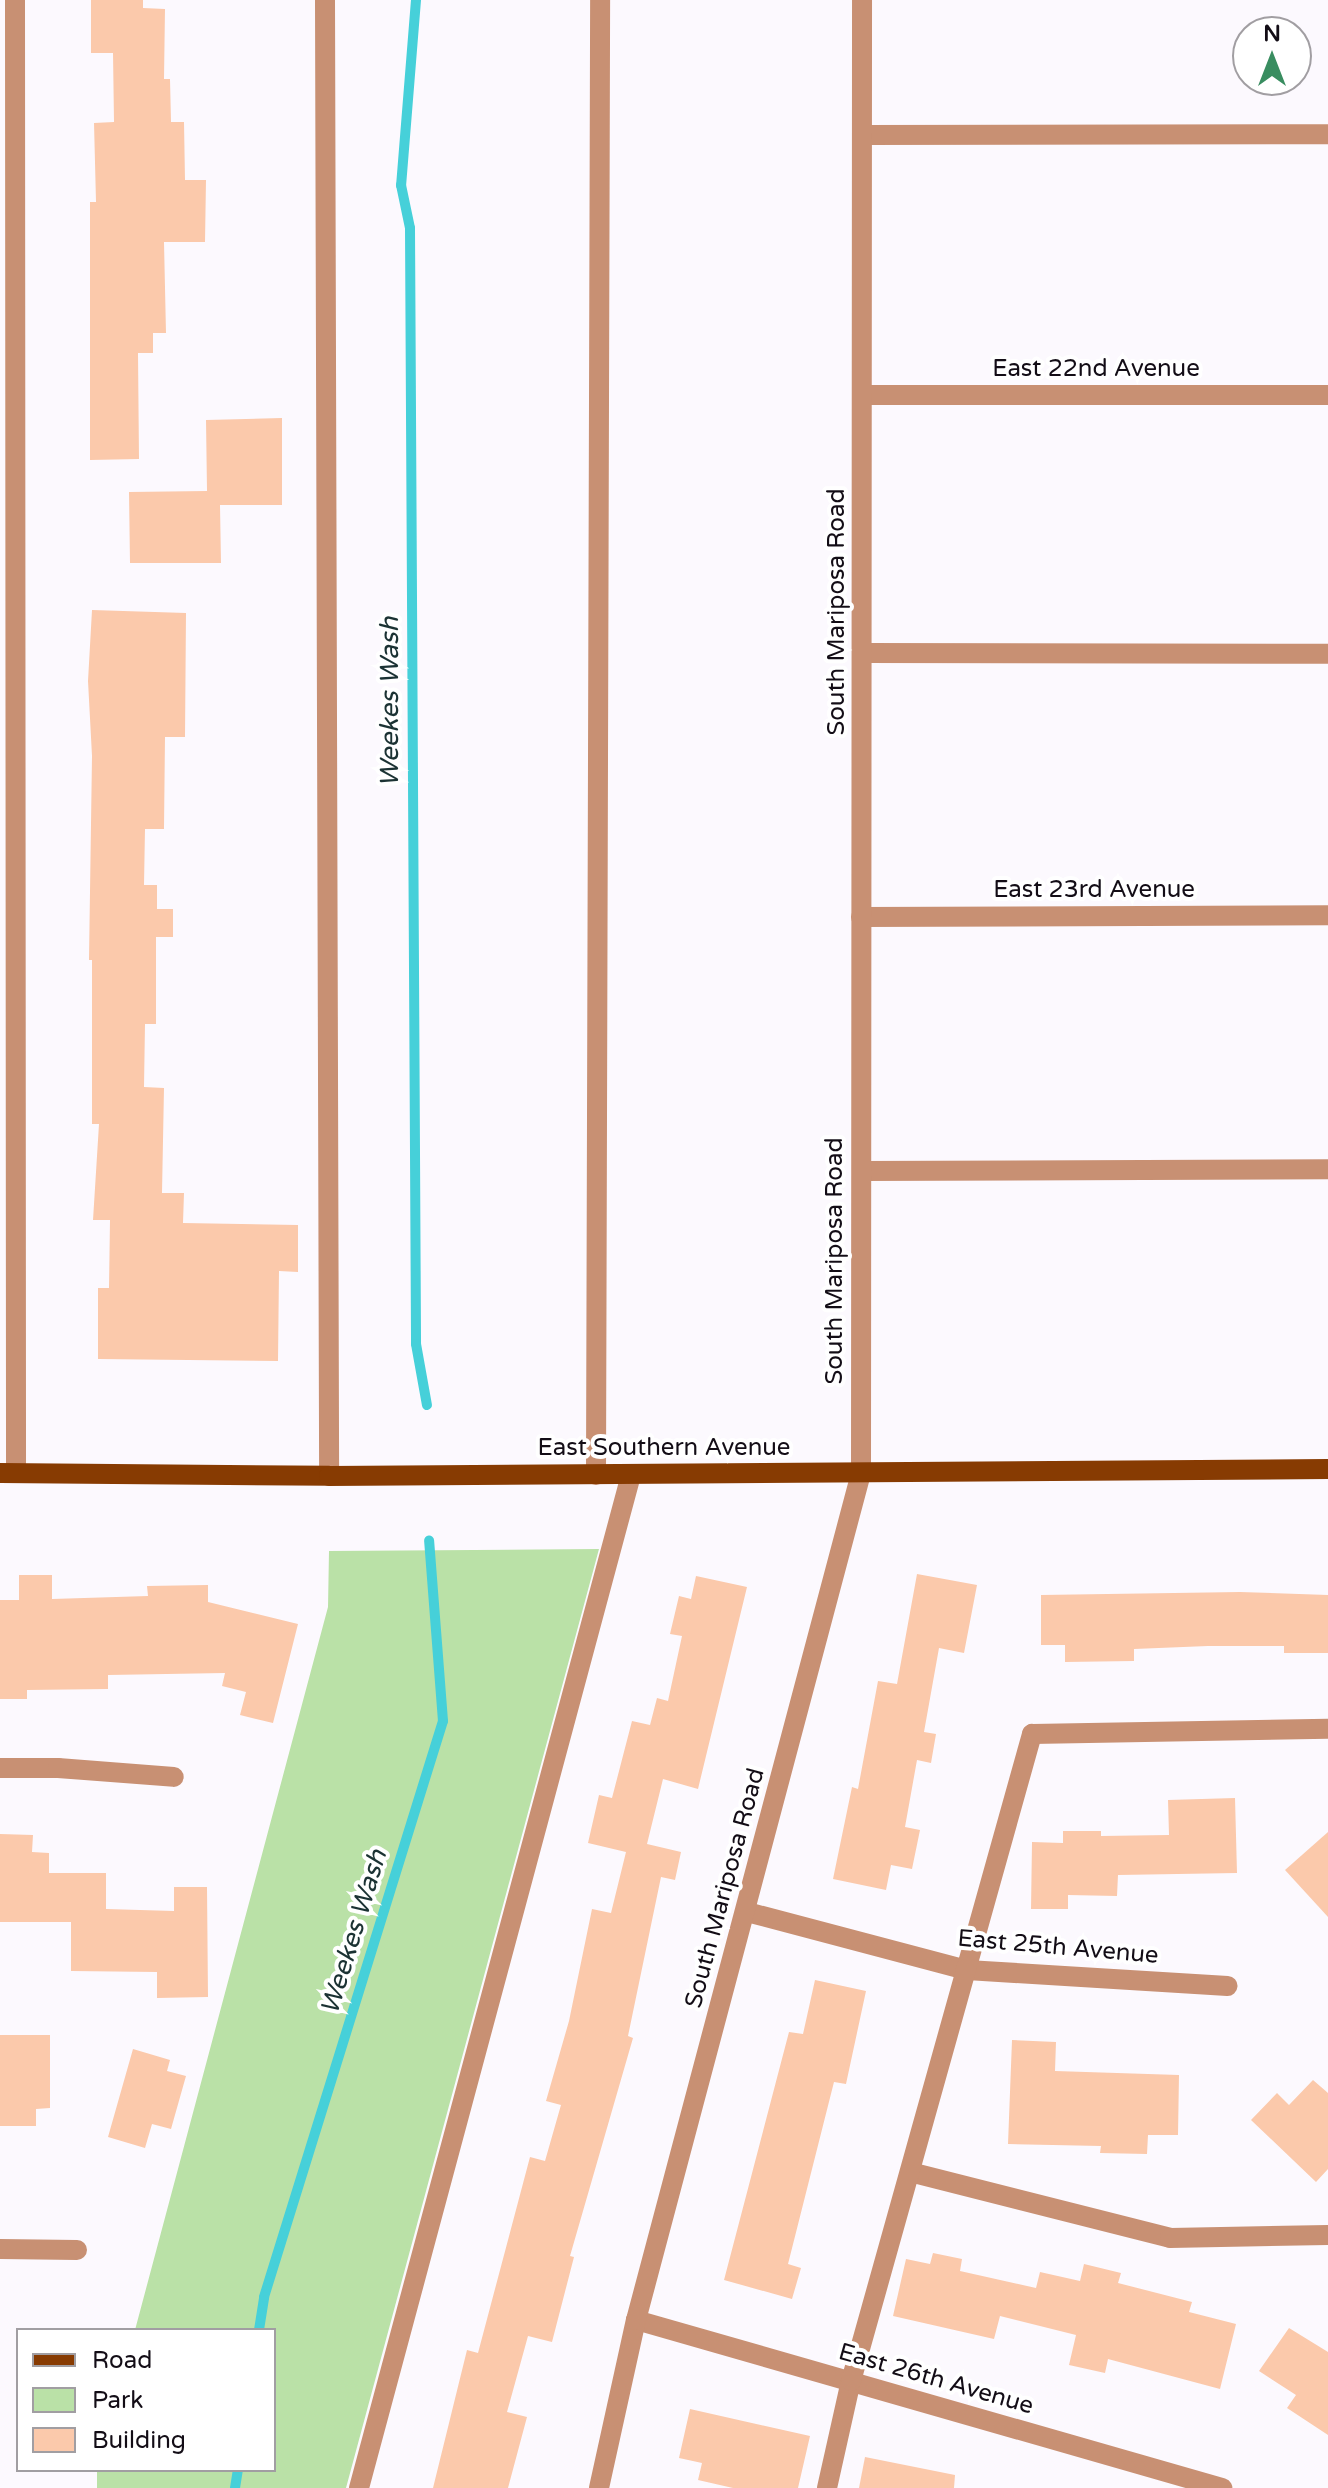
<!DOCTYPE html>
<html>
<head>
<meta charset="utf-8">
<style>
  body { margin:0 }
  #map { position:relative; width:1328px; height:2488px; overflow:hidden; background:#fcf9fe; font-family:"Varela Round",sans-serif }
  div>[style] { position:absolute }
  .green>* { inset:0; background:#bae1a7 }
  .stream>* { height:10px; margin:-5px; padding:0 5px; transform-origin:5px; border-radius:5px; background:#46d0d9 }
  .building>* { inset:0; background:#fbc9ab }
  .minor>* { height:20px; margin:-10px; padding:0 10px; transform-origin:10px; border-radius:10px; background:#c89073 }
  .major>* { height:20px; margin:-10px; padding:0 10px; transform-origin:10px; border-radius:10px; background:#873b02 }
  span { translate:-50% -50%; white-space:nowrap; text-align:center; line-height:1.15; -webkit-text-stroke:8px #fff; paint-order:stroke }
  .street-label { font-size:24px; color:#130d16 }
  .water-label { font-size:26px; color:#1b3233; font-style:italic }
  .legend { position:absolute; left:16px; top:2328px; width:260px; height:144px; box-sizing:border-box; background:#fff; border:2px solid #a19ea2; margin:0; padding:10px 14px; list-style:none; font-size:24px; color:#130d16 }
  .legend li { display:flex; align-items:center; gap:16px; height:40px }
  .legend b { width:40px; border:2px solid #a19ea2 }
  .north { position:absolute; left:1232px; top:16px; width:80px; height:80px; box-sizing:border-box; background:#fff; border:2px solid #a19ea2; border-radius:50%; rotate:0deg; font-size:22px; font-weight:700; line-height:32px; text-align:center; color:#130d16 }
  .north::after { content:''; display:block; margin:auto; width:28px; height:36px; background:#398d60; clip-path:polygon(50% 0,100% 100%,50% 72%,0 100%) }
</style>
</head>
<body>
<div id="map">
  <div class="green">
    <i style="clip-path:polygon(599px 1549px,346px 2488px,97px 2488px,97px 2470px,274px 2470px,274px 2330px,135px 2330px,328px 1607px,329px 1551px)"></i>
  </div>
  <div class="stream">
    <i style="left:416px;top:0;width:186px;rotate:94.6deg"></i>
    <i style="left:401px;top:185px;width:44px;rotate:78.2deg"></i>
    <i style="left:410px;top:228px;width:1116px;rotate:89.69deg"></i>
    <i style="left:416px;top:1344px;width:62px;rotate:79.8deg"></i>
    <i style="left:259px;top:2330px;width:33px;rotate:-81deg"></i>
    <i style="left:264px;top:2297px;width:603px;rotate:-72.74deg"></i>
    <i style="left:443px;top:1721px;width:181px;rotate:-94.4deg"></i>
    <i style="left:235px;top:2488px;width:18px;rotate:-81deg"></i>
  </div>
  <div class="building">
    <i style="clip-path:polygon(91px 0,143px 0,143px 8px,165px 9px,164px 79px,170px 79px,171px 122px,184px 122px,185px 180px,206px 180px,205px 242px,164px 242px,166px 333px,153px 333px,153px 353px,138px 353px,139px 459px,90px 460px,90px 202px,96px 202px,94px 123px,114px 122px,113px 53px,91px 53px)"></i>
    <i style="clip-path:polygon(282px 418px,282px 505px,220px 505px,221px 563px,130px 563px,129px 492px,207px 491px,206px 420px)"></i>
    <i style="clip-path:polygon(92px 610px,186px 613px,185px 737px,165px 737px,164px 829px,145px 829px,144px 885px,157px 885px,157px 909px,173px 909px,173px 937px,156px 937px,156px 1024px,145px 1024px,144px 1087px,164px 1088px,162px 1193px,184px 1193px,183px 1223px,298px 1225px,298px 1272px,279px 1271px,278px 1361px,98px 1359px,98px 1288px,109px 1288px,110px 1220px,93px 1220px,99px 1124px,92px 1124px,92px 960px,89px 960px,92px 756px,88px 681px)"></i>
    <i style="clip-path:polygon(917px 1574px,977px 1585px,964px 1653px,939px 1648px,924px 1732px,936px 1734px,931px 1763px,917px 1760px,905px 1827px,920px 1830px,912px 1869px,891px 1865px,886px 1890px,833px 1879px,852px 1787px,858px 1789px,878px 1681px,897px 1684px)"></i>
    <i style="clip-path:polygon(19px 1575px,52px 1575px,52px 1599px,148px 1596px,147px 1586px,208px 1585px,208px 1602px,298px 1624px,273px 1723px,240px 1715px,246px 1692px,222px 1686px,225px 1673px,108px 1675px,108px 1689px,27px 1690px,27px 1699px,0 1699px,0 1600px,19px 1600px)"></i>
    <i style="clip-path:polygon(696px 1576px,747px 1587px,698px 1789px,663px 1779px,647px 1844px,681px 1852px,675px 1880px,661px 1877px,628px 2036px,633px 2038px,570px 2256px,574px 2257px,552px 2342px,528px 2336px,507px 2412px,527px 2417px,508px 2488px,433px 2488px,467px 2350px,478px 2353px,530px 2157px,545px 2161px,561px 2105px,546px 2101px,569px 2021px,592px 1909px,611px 1913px,626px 1852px,588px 1843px,599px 1795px,612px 1798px,632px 1721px,650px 1725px,657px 1698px,668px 1701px,682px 1636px,670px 1634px,679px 1596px,691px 1599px)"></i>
    <i style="clip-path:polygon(1240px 1592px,1328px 1595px,1328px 1653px,1284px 1653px,1284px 1646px,1208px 1646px,1134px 1649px,1134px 1661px,1065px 1662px,1065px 1645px,1041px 1645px,1041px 1595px)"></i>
    <i style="clip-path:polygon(1235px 1798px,1237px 1873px,1118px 1875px,1117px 1896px,1068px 1895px,1068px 1909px,1031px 1909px,1032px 1842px,1063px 1843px,1063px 1831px,1101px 1831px,1101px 1836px,1169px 1835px,1168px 1800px)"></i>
    <i style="clip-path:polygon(1328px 1832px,1328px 1917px,1285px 1870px)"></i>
    <i style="clip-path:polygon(0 1834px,33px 1835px,32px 1852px,49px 1853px,49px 1873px,106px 1873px,106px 1909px,174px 1911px,174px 1887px,207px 1887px,208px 1997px,157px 1998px,157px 1972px,71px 1971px,71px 1922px,0 1922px)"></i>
    <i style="clip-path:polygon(815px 1980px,866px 1991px,846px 2084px,834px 2082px,788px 2264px,801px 2268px,792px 2299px,724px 2280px,789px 2032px,803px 2034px)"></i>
    <i style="clip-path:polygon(0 2035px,50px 2035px,50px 2108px,36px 2109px,36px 2126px,0 2126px)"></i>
    <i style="clip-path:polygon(1012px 2040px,1056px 2042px,1055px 2071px,1179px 2075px,1178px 2135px,1148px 2135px,1147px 2154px,1100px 2153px,1101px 2146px,1008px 2144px)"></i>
    <i style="clip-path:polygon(133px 2049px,170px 2060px,167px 2071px,186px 2076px,171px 2129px,152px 2124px,145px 2148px,108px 2137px)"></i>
    <i style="clip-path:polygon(1313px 2080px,1328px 2093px,1328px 2169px,1316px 2182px,1251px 2120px,1277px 2093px,1289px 2105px)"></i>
    <i style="clip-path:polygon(933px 2253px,962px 2259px,960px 2271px,1036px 2288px,1040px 2272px,1080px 2281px,1084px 2264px,1121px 2273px,1118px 2283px,1192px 2302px,1189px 2312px,1236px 2324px,1220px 2389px,1108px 2359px,1105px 2373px,1069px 2365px,1076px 2335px,1000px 2316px,994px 2339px,893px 2316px,906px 2259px,930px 2264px)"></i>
    <i style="clip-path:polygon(1289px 2328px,1328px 2352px,1328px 2435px,1287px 2408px,1296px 2395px,1259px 2371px)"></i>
    <i style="clip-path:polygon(690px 2409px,810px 2436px,798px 2488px,733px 2488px,698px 2480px,702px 2463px,679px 2458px)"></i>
    <i style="clip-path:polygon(865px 2457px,955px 2475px,954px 2488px,859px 2488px)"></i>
  </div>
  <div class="minor">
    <i style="left:15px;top:0;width:1473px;rotate:89.96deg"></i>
    <i style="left:325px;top:0;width:1476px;rotate:89.84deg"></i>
    <i style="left:863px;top:135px;width:465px;rotate:-0.1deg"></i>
    <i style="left:864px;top:395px;width:464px"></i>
    <i style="left:862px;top:653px;width:466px;rotate:0.1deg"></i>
    <i style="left:861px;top:917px;width:467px;rotate:-0.2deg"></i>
    <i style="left:862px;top:1171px;width:466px;rotate:-0.2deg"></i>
    <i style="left:596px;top:1475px;width:1475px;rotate:-89.84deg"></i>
    <i style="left:0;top:1768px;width:58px"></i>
    <i style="left:58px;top:1768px;width:116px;rotate:4.4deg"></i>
    <i style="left:747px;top:1912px;width:228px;rotate:14.8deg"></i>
    <i style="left:967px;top:1970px;width:261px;rotate:3.5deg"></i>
    <i style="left:910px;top:2172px;width:268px;rotate:14.2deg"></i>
    <i style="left:1170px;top:2238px;width:158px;rotate:-1.1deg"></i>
    <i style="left:0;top:2249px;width:77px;rotate:0.7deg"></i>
    <i style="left:636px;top:2320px;width:610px;rotate:16deg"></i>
    <i style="left:359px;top:2488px;width:1049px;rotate:-74.97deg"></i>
    <i style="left:599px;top:2488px;width:172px;rotate:-77.6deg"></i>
    <i style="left:636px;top:2320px;width:876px;rotate:-75.12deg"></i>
    <i style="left:861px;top:1473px;width:1473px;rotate:-89.96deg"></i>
    <i style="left:827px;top:2488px;width:110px;rotate:-77.4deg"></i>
    <i style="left:851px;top:2381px;width:672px;rotate:-74.37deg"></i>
    <i style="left:1032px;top:1734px;width:296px;rotate:-1deg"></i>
  </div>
  <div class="major">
    <i style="left:0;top:1473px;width:329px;rotate:0.5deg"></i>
    <i style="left:329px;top:1476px;width:999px;rotate:-0.4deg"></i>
  </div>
  <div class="street-label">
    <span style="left:1096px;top:369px">East 22nd Avenue</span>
    <span style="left:837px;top:612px;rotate:-90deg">South Mariposa Road</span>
    <span style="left:1094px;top:890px">East 23rd Avenue</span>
    <span style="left:835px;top:1261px;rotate:-90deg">South Mariposa Road</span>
    <span style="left:664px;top:1448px">East Southern Avenue</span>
    <span style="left:725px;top:1888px;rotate:-75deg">South Mariposa Road</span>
    <span style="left:1058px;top:1947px;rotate:5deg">East 25th Avenue</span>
    <span style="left:936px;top:2379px;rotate:16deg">East 26th Avenue</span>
  </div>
  <div class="water-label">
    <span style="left:390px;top:702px;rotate:-90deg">Weekes Wash</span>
    <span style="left:354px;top:1932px;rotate:-73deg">Weekes Wash</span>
  </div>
  <ul class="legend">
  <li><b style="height:10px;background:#873b02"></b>Road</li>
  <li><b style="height:22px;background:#bae1a7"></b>Park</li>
  <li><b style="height:22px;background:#fbc9ab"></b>Building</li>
  </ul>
  <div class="north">N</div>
</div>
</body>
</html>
